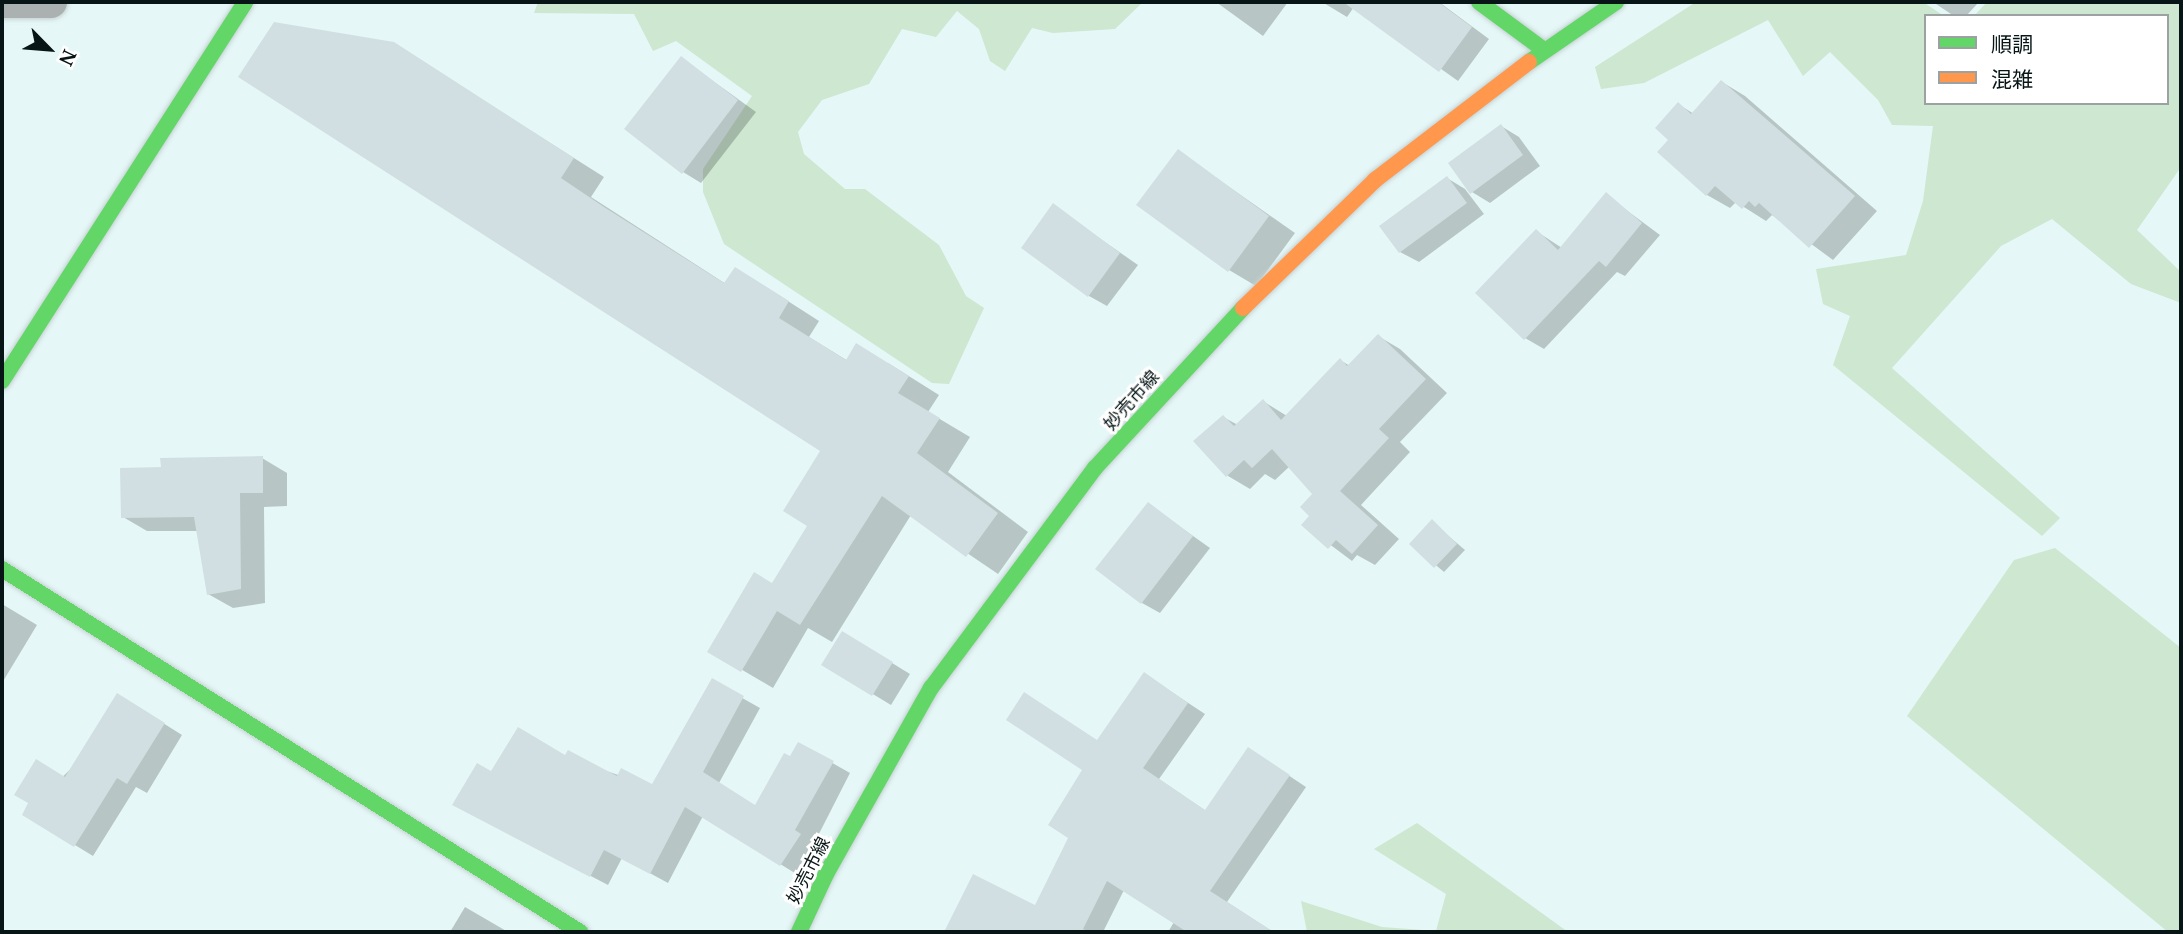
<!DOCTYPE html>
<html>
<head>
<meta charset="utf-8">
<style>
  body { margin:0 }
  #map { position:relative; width:2183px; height:934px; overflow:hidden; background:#e6f7f7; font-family:"Noto Serif","Noto Sans JP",serif }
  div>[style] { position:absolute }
  .green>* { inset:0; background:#cde7d1 }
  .shadow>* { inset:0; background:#0003 }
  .building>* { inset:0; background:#d1dfe2 }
  .roads { filter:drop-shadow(0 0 2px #c4d1d1) drop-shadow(0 0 2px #c4d1d1) }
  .street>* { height:32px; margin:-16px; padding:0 16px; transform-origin:16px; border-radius:16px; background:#abb1b0 }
  .fast>* { height:16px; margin:-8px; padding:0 8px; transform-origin:8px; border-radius:8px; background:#63d668 }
  .slow>* { height:16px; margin:-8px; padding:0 8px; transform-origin:8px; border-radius:8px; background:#ff974d }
  span { translate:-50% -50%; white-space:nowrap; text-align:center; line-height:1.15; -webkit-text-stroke:6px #fff; paint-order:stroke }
  .street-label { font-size:18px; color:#071516 }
  .frame { position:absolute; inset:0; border:4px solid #071516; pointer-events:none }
  .legend { position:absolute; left:1924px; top:14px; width:245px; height:91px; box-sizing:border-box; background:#fff; border:2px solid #9ca1a2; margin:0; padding:9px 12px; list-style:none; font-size:21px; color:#071516 }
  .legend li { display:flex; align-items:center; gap:14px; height:35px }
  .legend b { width:35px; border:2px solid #9ca1a2 }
  .north { position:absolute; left:14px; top:14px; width:70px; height:70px; -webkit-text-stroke:5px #fff; paint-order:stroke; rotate:115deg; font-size:19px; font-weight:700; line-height:28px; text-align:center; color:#071516 }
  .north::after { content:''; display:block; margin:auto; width:24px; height:32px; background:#071516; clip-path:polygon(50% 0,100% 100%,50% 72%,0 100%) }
</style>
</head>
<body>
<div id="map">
  <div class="green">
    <i style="clip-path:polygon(538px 2px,1143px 2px,1115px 29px,1053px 33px,1032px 28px,1005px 71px,990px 61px,979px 29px,957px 11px,936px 37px,902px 29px,869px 84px,822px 100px,798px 132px,804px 154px,845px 189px,865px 189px,939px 245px,966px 296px,984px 308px,949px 384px,932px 383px,724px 244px,703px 192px,703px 169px,752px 96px,676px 41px,653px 51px,634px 14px,534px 13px)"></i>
    <i style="clip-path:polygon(1696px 2px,1923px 2px,1944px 16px,1926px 16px,1926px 103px,2167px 103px,2167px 16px,1974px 16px,1987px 2px,2181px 2px,2181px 167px,2137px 230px,2181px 272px,2181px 303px,2131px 284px,2052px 219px,2001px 246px,1892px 368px,2060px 518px,2042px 536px,1833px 365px,1850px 316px,1823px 304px,1816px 269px,1906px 255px,1923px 201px,1933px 126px,1892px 125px,1878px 100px,1830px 52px,1803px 76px,1768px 20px,1644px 83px,1601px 89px,1595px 67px)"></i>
    <i style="clip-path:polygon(2055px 548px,2181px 648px,2181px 932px,2168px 932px,1907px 716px,2014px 560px)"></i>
    <i style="clip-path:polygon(1417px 823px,1568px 932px,1307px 932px,1301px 901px,1382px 927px,1436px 931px,1446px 894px,1374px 849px)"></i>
  </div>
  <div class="shadow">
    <i style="clip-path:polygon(1216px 2px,1288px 2px,1263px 36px)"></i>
    <i style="clip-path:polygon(1322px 2px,1439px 2px,1489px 39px,1458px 81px,1354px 7px,1347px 17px)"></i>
    <i style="clip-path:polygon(1933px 2px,1979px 2px,1966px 16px,1954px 16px)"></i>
    <i style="clip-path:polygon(394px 44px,604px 177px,591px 197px,726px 284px,766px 287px,819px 321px,809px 337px,848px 361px,888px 363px,939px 395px,928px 412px,970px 437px,948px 472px,1028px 532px,998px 574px,911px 515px,832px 642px,808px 628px,773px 688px,710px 651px,773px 585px,810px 525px,822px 450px)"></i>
    <i style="clip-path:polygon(681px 58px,756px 112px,701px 183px,683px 172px)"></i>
    <i style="clip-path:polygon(1722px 82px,1745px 96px,1877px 211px,1833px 260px,1772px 215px,1766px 221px,1736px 202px,1730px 208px,1707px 195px,1660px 152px,1670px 140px,1678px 104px,1694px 114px)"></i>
    <i style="clip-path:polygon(1501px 126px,1519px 137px,1540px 166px,1490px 203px,1472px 192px)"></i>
    <i style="clip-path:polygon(1178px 151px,1295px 233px,1256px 286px,1229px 270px)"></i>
    <i style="clip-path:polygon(1447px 178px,1465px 189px,1484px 214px,1419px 262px,1400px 252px)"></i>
    <i style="clip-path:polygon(1606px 195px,1660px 235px,1625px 276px,1617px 272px,1544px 349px,1525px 338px,1536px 231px,1562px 248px)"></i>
    <i style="clip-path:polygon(1053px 206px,1138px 265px,1107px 306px,1089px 296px)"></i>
    <i style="clip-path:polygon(1378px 336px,1400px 349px,1447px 393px,1400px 442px,1410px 452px,1361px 505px,1399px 539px,1375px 565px,1357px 555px,1352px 561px,1304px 525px,1312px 515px,1315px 494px,1290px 466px,1275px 480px,1265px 474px,1250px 489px,1228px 476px,1196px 441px,1223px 417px,1238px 425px,1263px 401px,1287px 416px,1340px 360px,1350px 366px)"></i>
    <i style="clip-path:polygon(262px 458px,287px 473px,287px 506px,264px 507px,265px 603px,233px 608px,208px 594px,198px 531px,147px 531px,123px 517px,162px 469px)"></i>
    <i style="clip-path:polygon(1148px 504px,1210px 548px,1160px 613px,1142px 603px)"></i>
    <i style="clip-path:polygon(1432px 522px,1465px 550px,1444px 572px,1411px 544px)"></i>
    <i style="clip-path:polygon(2px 604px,37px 625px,2px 683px)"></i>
    <i style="clip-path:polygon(861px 644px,910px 674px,891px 705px,823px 664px)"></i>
    <i style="clip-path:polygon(712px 681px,760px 708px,719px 783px,756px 807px,799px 744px,850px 773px,798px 875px,703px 816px,668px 883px,622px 858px,608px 885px,472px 814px,492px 774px,566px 757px,653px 787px)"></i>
    <i style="clip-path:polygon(1161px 685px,1205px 714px,1159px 779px,1206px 811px,1249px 749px,1306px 787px,1227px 902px,1273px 932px,1168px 932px,1174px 922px,1124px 890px,1103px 932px,946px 932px,974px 877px,1035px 907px,1070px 837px,1084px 770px,1098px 742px)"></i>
    <i style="clip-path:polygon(136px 706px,182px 735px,147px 793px,136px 787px,93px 856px,24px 814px)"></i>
    <i style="clip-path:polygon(465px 907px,484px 918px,508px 932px,450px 932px)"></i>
  </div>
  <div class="building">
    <i style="clip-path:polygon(1343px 2px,1438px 2px,1472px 27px,1439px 72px)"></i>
    <i style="clip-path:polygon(274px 22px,394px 42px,574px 158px,561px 178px,604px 207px,724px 283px,735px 267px,789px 301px,779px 318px,846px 360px,856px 343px,909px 376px,898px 393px,940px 418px,917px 453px,998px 513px,966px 557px,882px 496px,800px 625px,777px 611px,741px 672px,707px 652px,754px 572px,772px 583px,807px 526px,783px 511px,820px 451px,238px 77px)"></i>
    <i style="clip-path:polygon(681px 56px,738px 100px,682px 174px,624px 129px)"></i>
    <i style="clip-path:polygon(1721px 80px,1855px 196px,1809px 248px,1759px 203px,1755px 207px,1749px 201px,1742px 209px,1715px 186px,1706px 196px,1657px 152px,1668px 140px,1655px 128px,1678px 102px,1691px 114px)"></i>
    <i style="clip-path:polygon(1501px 124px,1523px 155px,1470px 194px,1448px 163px)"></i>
    <i style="clip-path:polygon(1178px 149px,1269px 216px,1228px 272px,1136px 205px)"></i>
    <i style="clip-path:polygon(1447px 176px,1467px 203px,1399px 253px,1379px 226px)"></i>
    <i style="clip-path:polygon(1606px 192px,1642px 223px,1606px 267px,1599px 261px,1524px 340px,1475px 293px,1536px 229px,1558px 250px)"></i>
    <i style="clip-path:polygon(1053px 203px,1120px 253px,1088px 297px,1021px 248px)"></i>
    <i style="clip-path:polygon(1378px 334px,1426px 379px,1379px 429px,1389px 438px,1340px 491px,1378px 525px,1352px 554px,1336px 540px,1328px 549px,1301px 525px,1309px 516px,1300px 507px,1312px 494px,1272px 449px,1252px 468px,1244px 460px,1226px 477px,1193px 441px,1223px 415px,1234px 426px,1263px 399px,1281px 420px,1340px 358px,1347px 366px)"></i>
    <i style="clip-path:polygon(263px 456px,263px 493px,240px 493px,241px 589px,207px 595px,194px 517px,121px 518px,120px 468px,161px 467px,160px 458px)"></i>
    <i style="clip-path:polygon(1148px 502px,1193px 536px,1141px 604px,1095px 569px)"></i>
    <i style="clip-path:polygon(1432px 519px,1457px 544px,1434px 568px,1409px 544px)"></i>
    <i style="clip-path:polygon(842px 631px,893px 662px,872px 696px,821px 665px)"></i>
    <i style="clip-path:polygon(1144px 672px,1188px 703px,1143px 768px,1205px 810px,1248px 747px,1290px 775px,1210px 891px,1274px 932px,1187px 932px,1107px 881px,1083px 929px,1090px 932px,944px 932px,973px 874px,1035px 905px,1068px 838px,1048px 825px,1082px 770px,1006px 720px,1024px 692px,1097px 740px)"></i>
    <i style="clip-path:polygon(712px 678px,744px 696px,703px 772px,755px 805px,784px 753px,790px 756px,798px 742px,834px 761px,795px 830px,801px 834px,780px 866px,685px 807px,650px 874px,604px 850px,590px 877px,452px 805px,477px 763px,491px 771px,518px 727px,565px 755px,568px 750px,617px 776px,621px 768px,652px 784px)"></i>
    <i style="clip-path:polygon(117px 693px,165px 723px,127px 784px,117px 778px,74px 847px,22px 815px,28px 803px,14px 795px,36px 759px,65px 777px)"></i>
  </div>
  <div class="roads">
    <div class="street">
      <i style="left:2px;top:2px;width:49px"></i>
    </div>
    <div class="fast">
      <i style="left:1479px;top:2px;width:81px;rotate:36.4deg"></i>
      <i style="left:1529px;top:62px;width:106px;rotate:-34.6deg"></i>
      <i style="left:2px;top:381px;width:450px;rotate:-57.3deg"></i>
      <i style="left:2px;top:569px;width:683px;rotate:32.13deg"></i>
      <i style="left:799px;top:932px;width:64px;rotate:-65deg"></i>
      <i style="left:826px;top:874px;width:214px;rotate:-60.6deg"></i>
      <i style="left:931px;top:688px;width:274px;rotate:-53.3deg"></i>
      <i style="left:1095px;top:468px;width:218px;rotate:-47.2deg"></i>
    </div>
    <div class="slow">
      <i style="left:1243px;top:308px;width:184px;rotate:-44.1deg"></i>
      <i style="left:1375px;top:180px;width:194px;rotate:-37.5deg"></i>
    </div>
  </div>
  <div class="street-label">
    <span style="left:1131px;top:400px;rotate:-48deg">妙売市線</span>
    <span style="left:808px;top:870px;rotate:-63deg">妙売市線</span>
  </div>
  <div class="frame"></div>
  <ul class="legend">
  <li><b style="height:9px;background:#63d668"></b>順調</li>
  <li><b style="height:9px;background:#ff974d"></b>混雑</li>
  </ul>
  <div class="north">N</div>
</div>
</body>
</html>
